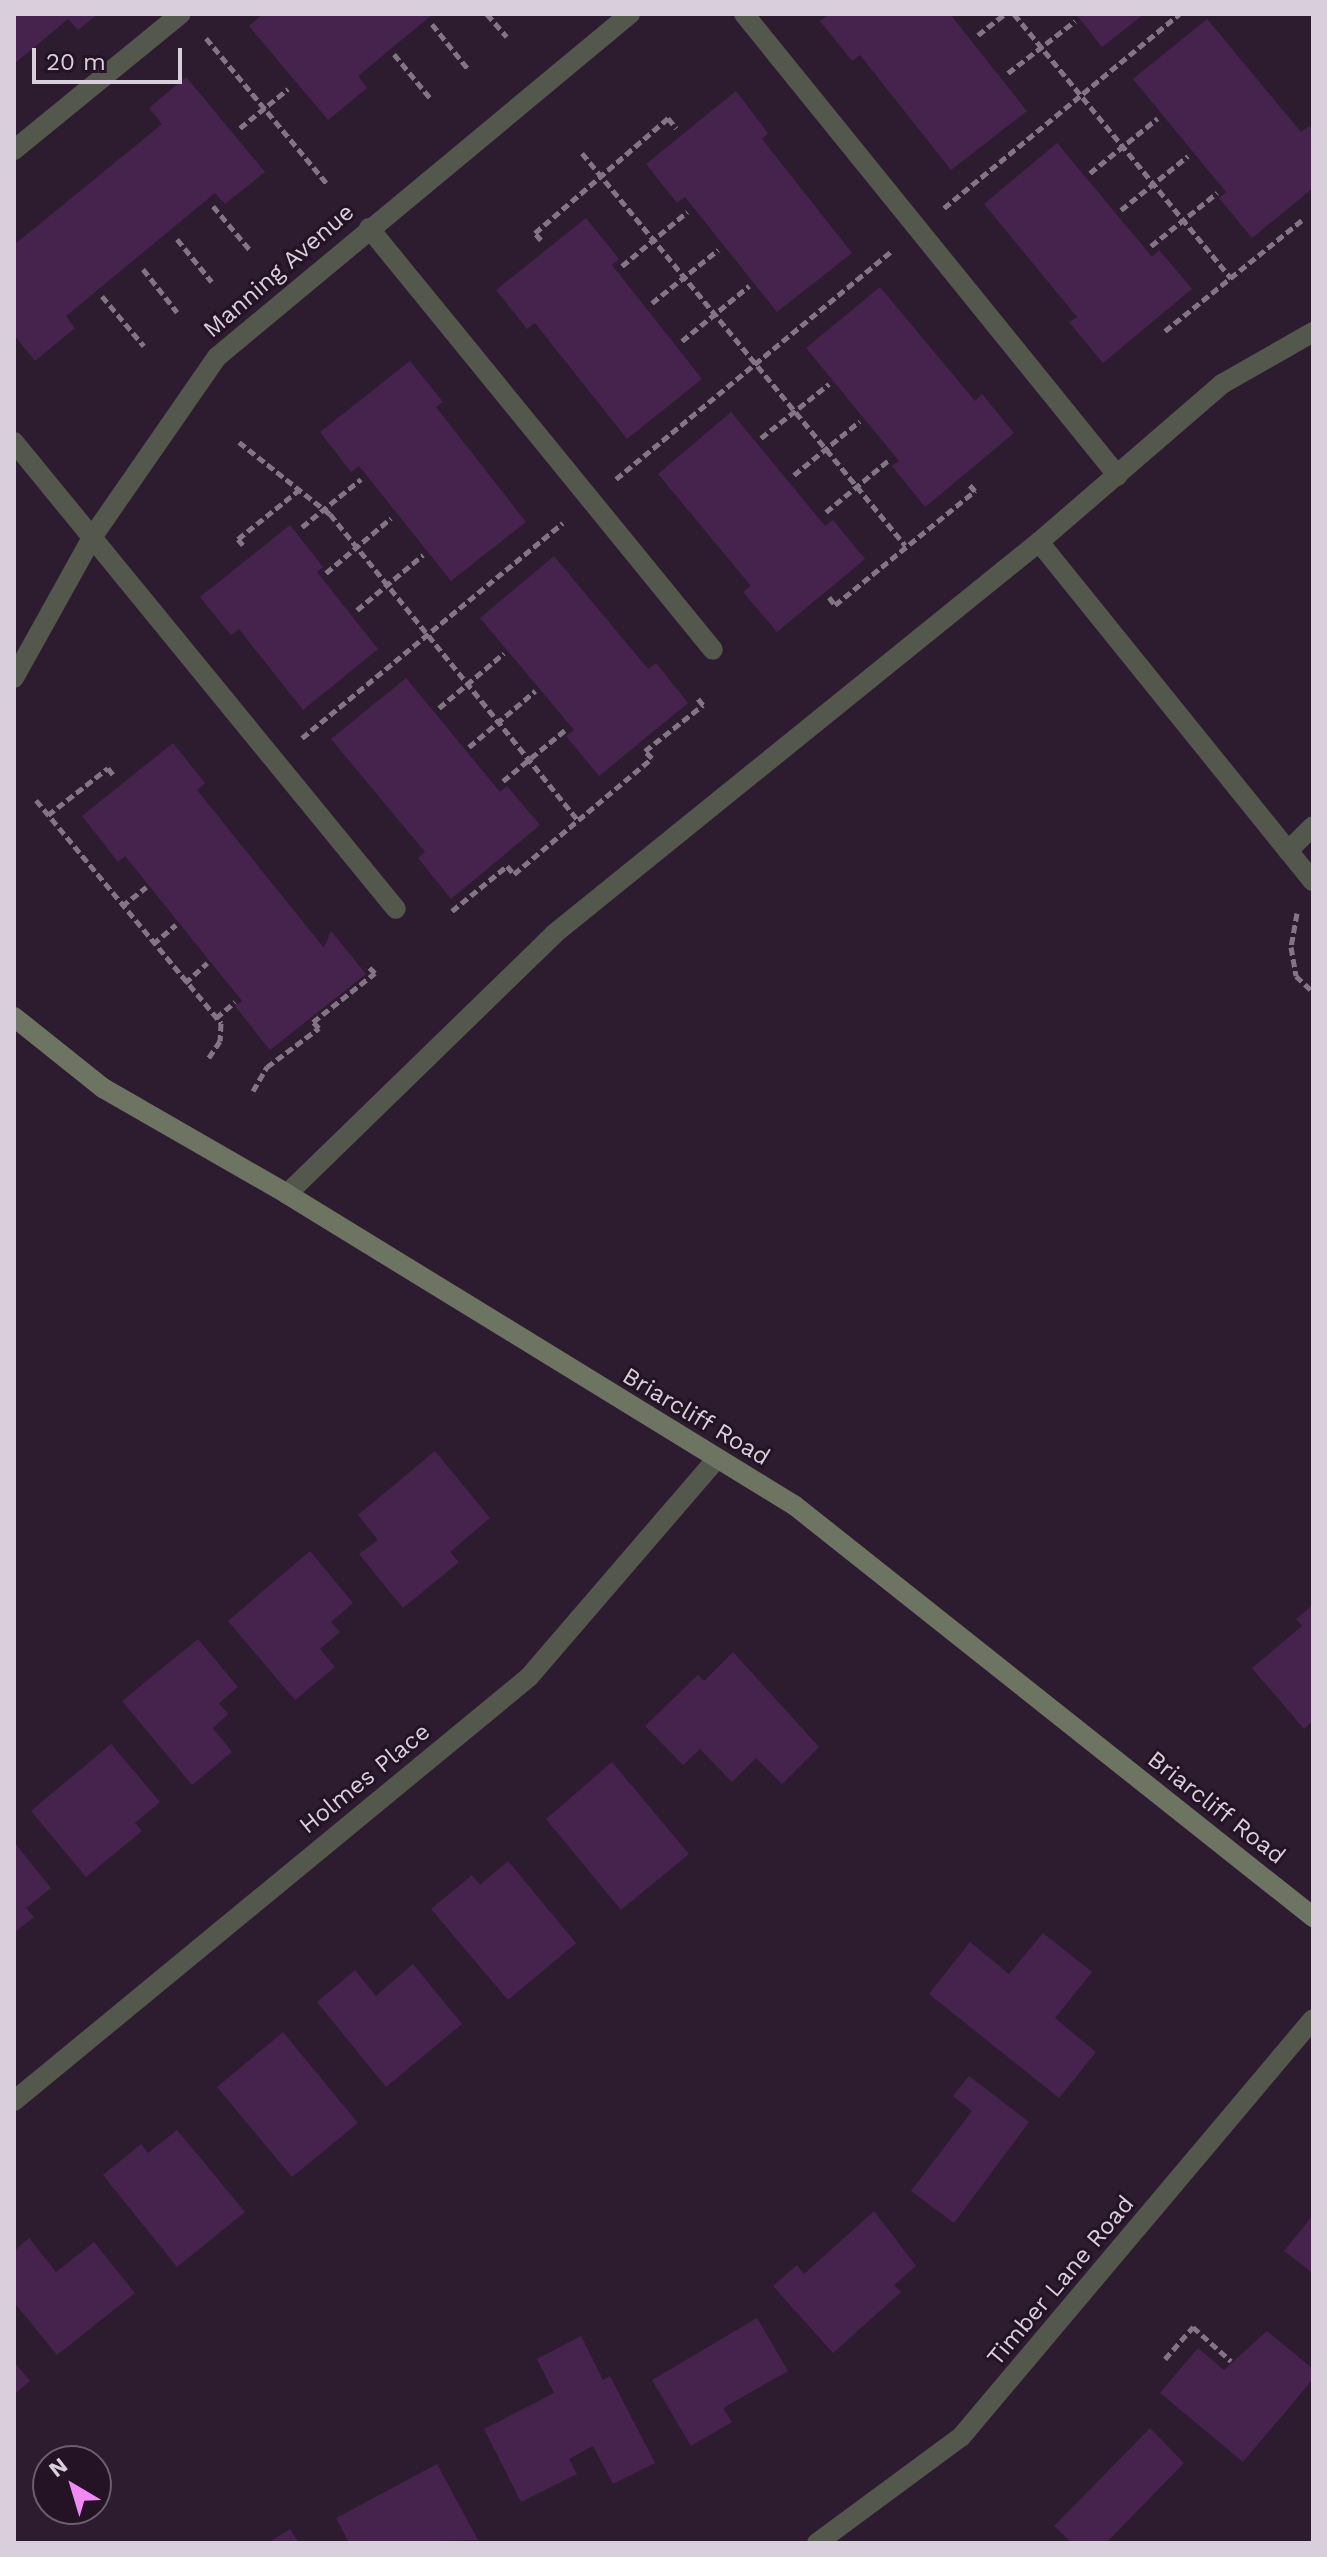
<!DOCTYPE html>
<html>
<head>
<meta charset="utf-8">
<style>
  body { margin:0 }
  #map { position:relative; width:1327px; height:2557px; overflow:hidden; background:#2d1c2f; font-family:"Work Sans",sans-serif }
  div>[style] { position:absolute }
  .building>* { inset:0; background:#45234d }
  .path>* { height:5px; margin-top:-2.5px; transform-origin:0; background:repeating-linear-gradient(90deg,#837585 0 8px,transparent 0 12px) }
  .lane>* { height:20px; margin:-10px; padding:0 10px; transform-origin:10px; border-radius:10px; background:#53574c }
  .street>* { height:20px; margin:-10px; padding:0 10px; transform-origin:10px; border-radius:10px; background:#53574c }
  .secondary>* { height:20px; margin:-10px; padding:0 10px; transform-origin:10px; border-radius:10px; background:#6e7462 }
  span { translate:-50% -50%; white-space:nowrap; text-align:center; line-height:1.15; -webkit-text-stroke:6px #231325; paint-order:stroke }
  .street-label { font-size:24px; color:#d9cedb }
  .frame { position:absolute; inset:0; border:16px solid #d9cedb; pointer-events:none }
  .north { position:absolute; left:32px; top:2445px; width:80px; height:80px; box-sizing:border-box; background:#231325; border:2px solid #6c5e6e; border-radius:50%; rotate:322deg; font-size:22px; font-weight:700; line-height:32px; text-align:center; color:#d9cedb }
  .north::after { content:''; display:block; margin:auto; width:28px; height:36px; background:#f18af4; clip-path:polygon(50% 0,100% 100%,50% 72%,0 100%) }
  .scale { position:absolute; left:32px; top:48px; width:150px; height:36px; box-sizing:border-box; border:4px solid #d9cedb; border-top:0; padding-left:10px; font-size:24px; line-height:28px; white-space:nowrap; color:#d9cedb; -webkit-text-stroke:6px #231325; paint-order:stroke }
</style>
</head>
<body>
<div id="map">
  <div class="building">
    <i style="clip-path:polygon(14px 14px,98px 14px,78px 30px,68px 19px,14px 64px)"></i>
    <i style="clip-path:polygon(263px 14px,433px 14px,358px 76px,367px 88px,328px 120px,249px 26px)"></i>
    <i style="clip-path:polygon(829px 14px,950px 14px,1027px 111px,951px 170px,860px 55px,852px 61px,820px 21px)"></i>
    <i style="clip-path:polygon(1076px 14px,1144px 14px,1102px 47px)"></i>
    <i style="clip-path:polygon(1207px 19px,1301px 132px,1309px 126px,1313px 131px,1313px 188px,1252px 238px,1219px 198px,1226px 192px,1133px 79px)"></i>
    <i style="clip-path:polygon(186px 77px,265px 172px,225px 204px,215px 193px,66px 316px,75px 328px,35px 361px,14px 335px,14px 245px,162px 124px,149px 108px)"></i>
    <i style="clip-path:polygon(736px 91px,768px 133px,762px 139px,852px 253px,777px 312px,685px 197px,677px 203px,646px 164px)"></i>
    <i style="clip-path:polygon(1057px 143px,1152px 257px,1159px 250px,1192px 289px,1103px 363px,1069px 322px,1077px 317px,984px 204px)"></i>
    <i style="clip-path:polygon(586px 218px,619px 259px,612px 265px,702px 379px,627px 439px,535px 323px,527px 329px,496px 290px)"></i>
    <i style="clip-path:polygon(880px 287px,975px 401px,982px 394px,1014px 433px,925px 507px,892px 466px,899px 461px,806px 348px)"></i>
    <i style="clip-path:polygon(410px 361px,443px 402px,436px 407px,526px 522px,451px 581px,359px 466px,351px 472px,320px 432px)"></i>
    <i style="clip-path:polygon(731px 412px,825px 526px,833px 520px,865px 559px,777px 632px,743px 592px,751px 586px,658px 474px)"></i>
    <i style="clip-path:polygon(290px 525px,323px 567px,317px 572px,378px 649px,303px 710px,239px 629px,231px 635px,200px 597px)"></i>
    <i style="clip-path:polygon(554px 556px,648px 669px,656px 663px,688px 703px,599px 776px,566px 736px,574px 730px,480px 618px)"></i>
    <i style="clip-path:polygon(406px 678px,500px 792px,507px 786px,540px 825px,451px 899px,418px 858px,425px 852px,331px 739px)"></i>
    <i style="clip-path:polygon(173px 743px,205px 783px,197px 790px,324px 948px,331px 931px,366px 974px,270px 1050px,235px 1006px,242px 1001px,125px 856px,118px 862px,82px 816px)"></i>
    <i style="clip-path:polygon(435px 1451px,490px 1518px,450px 1552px,459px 1562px,403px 1608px,359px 1554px,378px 1540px,358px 1515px)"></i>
    <i style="clip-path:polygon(310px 1551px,353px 1603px,331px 1622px,340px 1632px,320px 1649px,335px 1667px,295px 1700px,228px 1621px)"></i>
    <i style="clip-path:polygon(1313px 1605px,1313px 1721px,1304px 1729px,1252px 1668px,1302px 1626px,1296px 1619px)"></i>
    <i style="clip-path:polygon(198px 1639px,238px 1687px,219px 1703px,228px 1714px,213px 1728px,232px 1752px,192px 1785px,122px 1701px)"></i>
    <i style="clip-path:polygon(733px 1652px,819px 1747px,782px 1784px,756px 1758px,732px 1782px,700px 1749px,683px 1765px,645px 1726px,698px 1675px,704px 1681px)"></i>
    <i style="clip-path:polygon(111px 1744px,160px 1802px,135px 1823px,142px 1831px,86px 1877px,31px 1811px)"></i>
    <i style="clip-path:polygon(612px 1762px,689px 1854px,621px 1910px,546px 1819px)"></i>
    <i style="clip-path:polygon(14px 1842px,51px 1888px,26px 1908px,34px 1917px,14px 1933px)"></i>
    <i style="clip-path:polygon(508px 1861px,576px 1943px,508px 2000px,431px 1909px,472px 1875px,480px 1885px)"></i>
    <i style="clip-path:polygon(1043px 1933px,1092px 1972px,1055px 2018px,1096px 2052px,1059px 2098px,929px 1994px,970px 1942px,1009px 1974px)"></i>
    <i style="clip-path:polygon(413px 1964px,462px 2024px,386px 2087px,317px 2002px,355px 1970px,376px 1996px)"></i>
    <i style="clip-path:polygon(283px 2032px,358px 2123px,292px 2177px,217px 2087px)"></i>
    <i style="clip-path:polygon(969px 2076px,1029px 2122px,954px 2223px,911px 2191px,972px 2111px,953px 2096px)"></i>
    <i style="clip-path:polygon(177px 2130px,245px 2212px,177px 2267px,103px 2175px,141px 2144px,148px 2153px)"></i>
    <i style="clip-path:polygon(874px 2211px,916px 2266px,894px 2285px,901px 2292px,833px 2353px,773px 2286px,797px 2265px,804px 2274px)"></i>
    <i style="clip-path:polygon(1313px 2215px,1313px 2273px,1284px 2251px)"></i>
    <i style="clip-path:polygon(29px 2238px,56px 2272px,94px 2242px,135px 2293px,57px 2355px,14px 2302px,14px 2251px)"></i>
    <i style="clip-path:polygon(757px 2318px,788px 2371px,723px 2408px,732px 2422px,691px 2446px,652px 2380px)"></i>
    <i style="clip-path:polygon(1267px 2331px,1313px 2369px,1313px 2379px,1243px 2462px,1160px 2393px,1198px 2348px,1224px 2370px)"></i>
    <i style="clip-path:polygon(581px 2336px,603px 2380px,610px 2376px,655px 2463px,613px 2484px,593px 2446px,569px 2459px,577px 2474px,521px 2502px,484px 2429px,554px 2393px,537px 2359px)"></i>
    <i style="clip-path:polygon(14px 2362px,30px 2381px,14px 2394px)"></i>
    <i style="clip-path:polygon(1150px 2428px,1184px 2463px,1106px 2543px,1072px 2543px,1054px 2526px)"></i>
    <i style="clip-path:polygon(437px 2464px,478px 2540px,349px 2543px,336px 2518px)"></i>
    <i style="clip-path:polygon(290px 2529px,299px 2543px,268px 2543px)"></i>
  </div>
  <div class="path">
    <i style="left:487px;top:14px;width:30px;rotate:49deg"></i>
    <i style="left:1014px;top:14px;width:342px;rotate:50.6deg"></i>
    <i style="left:432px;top:24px;width:58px;rotate:51.3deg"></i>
    <i style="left:978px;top:35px;width:34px;rotate:-38deg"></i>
    <i style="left:206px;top:38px;width:191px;rotate:50.3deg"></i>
    <i style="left:394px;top:54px;width:58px;rotate:50.6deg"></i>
    <i style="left:1008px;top:73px;width:85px;rotate:-37.8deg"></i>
    <i style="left:240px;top:128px;width:62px;rotate:-39.1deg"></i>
    <i style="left:582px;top:153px;width:508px;rotate:50.51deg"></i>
    <i style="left:1090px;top:173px;width:87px;rotate:-39deg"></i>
    <i style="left:213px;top:206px;width:57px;rotate:49.9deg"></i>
    <i style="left:944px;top:208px;width:305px;rotate:-39.5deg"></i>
    <i style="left:1121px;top:210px;width:86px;rotate:-38.9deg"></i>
    <i style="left:177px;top:239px;width:55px;rotate:50.9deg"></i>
    <i style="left:541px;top:240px;width:9px;rotate:-131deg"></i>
    <i style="left:535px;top:233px;width:176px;rotate:-40.8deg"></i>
    <i style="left:668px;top:118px;width:13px;rotate:51deg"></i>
    <i style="left:1151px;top:246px;width:85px;rotate:-38.8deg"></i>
    <i style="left:622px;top:266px;width:85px;rotate:-39.7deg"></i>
    <i style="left:143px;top:269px;width:55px;rotate:51.7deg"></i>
    <i style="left:102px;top:296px;width:65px;rotate:50deg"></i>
    <i style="left:652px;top:303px;width:85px;rotate:-38.8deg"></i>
    <i style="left:1165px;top:331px;width:176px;rotate:-39deg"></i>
    <i style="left:682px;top:341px;width:87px;rotate:-39.4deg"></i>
    <i style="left:761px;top:438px;width:87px;rotate:-38.5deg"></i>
    <i style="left:239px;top:442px;width:116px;rotate:38.4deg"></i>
    <i style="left:330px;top:514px;width:395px;rotate:51deg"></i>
    <i style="left:794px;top:475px;width:85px;rotate:-39.3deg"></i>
    <i style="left:616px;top:479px;width:358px;rotate:-39.6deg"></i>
    <i style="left:826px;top:512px;width:83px;rotate:-39.6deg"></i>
    <i style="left:302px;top:527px;width:76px;rotate:-39.1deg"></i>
    <i style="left:243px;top:545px;width:8px;rotate:-130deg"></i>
    <i style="left:238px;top:539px;width:78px;rotate:-38.8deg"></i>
    <i style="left:326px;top:573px;width:85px;rotate:-40.2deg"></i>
    <i style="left:829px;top:597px;width:10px;rotate:53deg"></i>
    <i style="left:835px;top:605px;width:181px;rotate:-39.2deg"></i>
    <i style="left:975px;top:491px;width:11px;rotate:-131deg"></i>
    <i style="left:357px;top:610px;width:86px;rotate:-39.8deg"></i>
    <i style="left:439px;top:708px;width:85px;rotate:-40.2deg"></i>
    <i style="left:302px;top:738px;width:338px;rotate:-39.5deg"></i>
    <i style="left:469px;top:747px;width:87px;rotate:-40.3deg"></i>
    <i style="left:503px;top:781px;width:80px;rotate:-39.4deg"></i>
    <i style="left:36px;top:800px;width:290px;rotate:50.3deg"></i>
    <i style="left:221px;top:1023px;width:18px;rotate:93deg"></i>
    <i style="left:220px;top:1041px;width:23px;rotate:124deg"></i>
    <i style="left:48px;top:815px;width:76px;rotate:-38.1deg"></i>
    <i style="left:108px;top:768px;width:10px;rotate:53deg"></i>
    <i style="left:122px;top:906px;width:31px;rotate:-38deg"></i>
    <i style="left:452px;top:911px;width:71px;rotate:-39.3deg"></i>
    <i style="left:507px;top:866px;width:11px;rotate:49deg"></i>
    <i style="left:514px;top:874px;width:180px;rotate:-40deg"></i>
    <i style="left:652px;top:758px;width:10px;rotate:-135deg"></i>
    <i style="left:645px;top:751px;width:74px;rotate:-38.4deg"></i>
    <i style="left:703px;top:705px;width:11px;rotate:-128deg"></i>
    <i style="left:1297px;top:913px;width:35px;rotate:100deg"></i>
    <i style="left:1291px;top:947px;width:29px;rotate:80deg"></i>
    <i style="left:1296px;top:976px;width:23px;rotate:43deg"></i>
    <i style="left:153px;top:944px;width:30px;rotate:-40deg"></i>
    <i style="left:185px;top:983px;width:30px;rotate:-42deg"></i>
    <i style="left:216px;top:1018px;width:25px;rotate:-40deg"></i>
    <i style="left:253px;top:1091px;width:28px;rotate:-60deg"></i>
    <i style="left:267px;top:1067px;width:65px;rotate:-36.9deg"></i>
    <i style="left:319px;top:1028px;width:8px;rotate:-135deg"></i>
    <i style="left:313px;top:1022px;width:79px;rotate:-38.3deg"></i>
    <i style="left:375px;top:973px;width:10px;rotate:-135deg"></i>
    <i style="left:1165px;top:2359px;width:43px;rotate:-48.8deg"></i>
    <i style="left:1193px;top:2327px;width:51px;rotate:41.8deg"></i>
  </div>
  <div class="lane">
    <i style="left:744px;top:14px;width:594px;rotate:51.01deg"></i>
    <i style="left:14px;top:150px;width:215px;rotate:-39.2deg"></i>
    <i style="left:369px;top:228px;width:544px;rotate:50.81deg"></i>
    <i style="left:14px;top:442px;width:603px;rotate:50.72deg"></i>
    <i style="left:1039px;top:542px;width:436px;rotate:51.1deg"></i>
    <i style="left:1288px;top:851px;width:35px;rotate:-45deg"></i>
  </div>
  <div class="street">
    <i style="left:14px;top:678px;width:162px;rotate:-60.9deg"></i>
    <i style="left:93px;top:536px;width:218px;rotate:-55.3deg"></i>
    <i style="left:217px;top:357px;width:537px;rotate:-39.71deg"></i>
    <i style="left:287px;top:1194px;width:373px;rotate:-44.2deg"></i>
    <i style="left:554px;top:934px;width:624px;rotate:-38.95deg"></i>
    <i style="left:1039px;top:542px;width:242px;rotate:-40.8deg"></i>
    <i style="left:1222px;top:384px;width:105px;rotate:-29.7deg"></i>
    <i style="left:14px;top:2101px;width:667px;rotate:-39.46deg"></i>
    <i style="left:529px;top:1677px;width:285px;rotate:-49.3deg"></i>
    <i style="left:817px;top:2543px;width:179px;rotate:-36.4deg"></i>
    <i style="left:961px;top:2437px;width:546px;rotate:-49.9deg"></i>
  </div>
  <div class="secondary">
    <i style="left:14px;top:1017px;width:114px;rotate:38.6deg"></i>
    <i style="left:103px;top:1088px;width:212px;rotate:29.9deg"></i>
    <i style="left:287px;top:1194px;width:595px;rotate:31.53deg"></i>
    <i style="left:794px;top:1505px;width:663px;rotate:38.44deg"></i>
  </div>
  <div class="street-label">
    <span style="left:279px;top:271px;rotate:-41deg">Manning Avenue</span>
    <span style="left:696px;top:1417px;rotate:31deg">Briarcliff Road</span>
    <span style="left:365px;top:1779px;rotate:-39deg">Holmes Place</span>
    <span style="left:1216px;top:1808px;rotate:38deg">Briarcliff Road</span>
    <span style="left:1061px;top:2281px;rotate:-50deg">Timber Lane Road</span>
  </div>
  <div class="frame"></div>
  <div class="north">N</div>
  <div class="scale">20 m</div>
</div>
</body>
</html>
